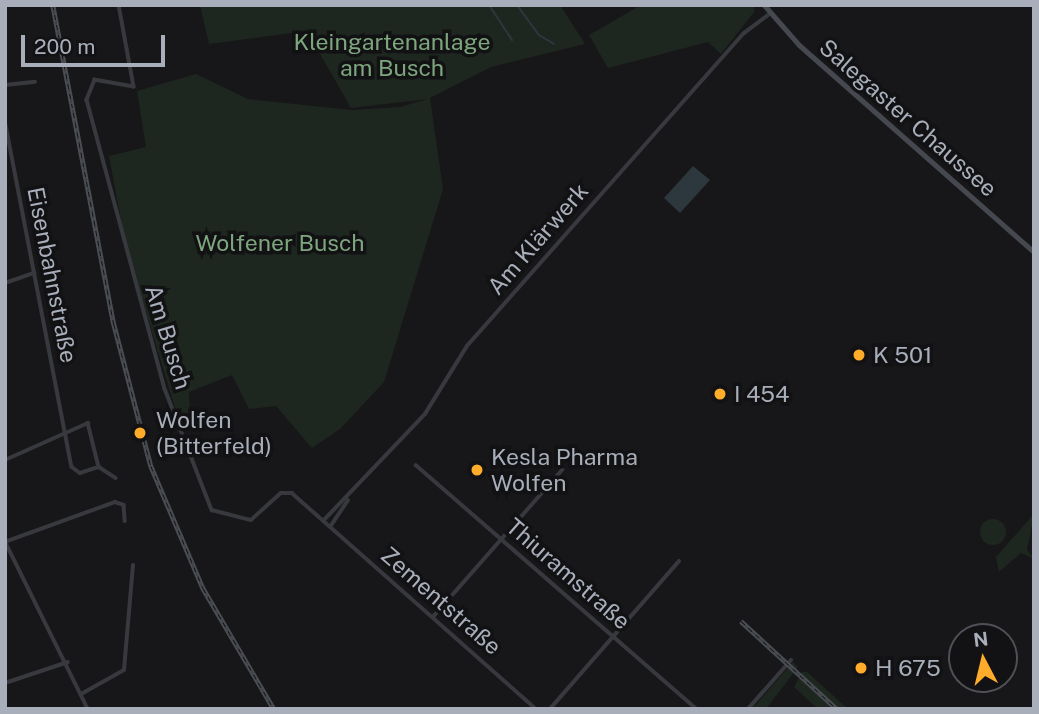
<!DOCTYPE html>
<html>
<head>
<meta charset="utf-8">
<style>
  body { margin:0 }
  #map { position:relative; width:1039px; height:714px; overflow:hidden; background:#171719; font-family:"Public Sans",sans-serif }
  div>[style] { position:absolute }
  .green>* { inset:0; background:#1e271f }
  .round { border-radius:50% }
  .water>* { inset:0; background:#2c373e }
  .stream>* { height:2px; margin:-1px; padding:0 1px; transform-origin:1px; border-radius:1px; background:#2c373e }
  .minor>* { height:3.5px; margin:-1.75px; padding:0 1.75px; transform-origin:1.75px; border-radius:1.75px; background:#37393e }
  .secondary>* { height:5px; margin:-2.5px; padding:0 2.5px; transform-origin:2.5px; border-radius:2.5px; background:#45484e }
  .rail>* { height:4.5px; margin-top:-2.25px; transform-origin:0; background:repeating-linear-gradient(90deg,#121214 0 5px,#4a4d53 0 10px); box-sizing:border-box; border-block:2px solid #4a4d53 }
  .dots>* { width:19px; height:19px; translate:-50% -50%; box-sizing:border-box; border:4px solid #121214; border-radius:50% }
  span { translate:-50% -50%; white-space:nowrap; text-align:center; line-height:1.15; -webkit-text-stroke:7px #121214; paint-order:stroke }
  .park-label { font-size:23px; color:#7ea67e }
  .street-label { font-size:23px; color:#a8aeba }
  .poi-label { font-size:23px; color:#a8aeba }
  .left { translate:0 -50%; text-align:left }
  .frame { position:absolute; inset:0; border:7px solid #a8aeba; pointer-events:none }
  .north { position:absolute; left:948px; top:623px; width:70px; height:70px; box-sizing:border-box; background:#121214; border:2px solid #4e5056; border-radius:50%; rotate:353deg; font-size:19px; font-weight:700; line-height:28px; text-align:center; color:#a8aeba }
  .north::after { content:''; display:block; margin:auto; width:24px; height:32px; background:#feac29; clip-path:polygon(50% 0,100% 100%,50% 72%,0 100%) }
  .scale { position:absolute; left:21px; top:35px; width:144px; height:32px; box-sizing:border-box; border:4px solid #a8aeba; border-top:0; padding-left:9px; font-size:21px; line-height:24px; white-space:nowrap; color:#a8aeba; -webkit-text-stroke:5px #121214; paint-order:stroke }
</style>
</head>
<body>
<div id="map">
  <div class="green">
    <i style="clip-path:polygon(200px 5px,560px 5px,585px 44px,491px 67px,430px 98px,443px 189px,384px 382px,340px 429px,312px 448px,276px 406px,249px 409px,232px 375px,189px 392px,190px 414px,181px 427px,126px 247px,109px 156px,146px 147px,137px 91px,196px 74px,248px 99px,352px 110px,400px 107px,428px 99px,351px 108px,307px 31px,209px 44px)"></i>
    <i style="clip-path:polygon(641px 5px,754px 5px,754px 12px,721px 54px,708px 42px,608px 68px,589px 35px)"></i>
    <i style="clip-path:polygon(1034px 514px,1027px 550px,1034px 559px,1021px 553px,999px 572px,996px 557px)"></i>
    <i class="round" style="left:980px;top:519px;width:26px;height:26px"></i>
    <i style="clip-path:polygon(793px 662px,798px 667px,766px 709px,752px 709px)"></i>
    <i style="clip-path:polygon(802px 672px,807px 672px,848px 709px,818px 709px,794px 687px)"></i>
  </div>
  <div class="water">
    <i style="clip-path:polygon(693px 166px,710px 180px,680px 213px,664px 198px)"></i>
  </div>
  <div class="stream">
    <i style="left:489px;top:5px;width:42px;rotate:56.7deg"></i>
    <i style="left:517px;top:5px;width:37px;rotate:54deg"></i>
    <i style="left:539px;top:35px;width:17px;rotate:31deg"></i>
  </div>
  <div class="minor">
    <i style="left:119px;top:5px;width:83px;rotate:79.6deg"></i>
    <i style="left:134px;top:87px;width:40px;rotate:-170deg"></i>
    <i style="left:95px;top:80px;width:22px;rotate:112deg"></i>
    <i style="left:87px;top:100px;width:299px;rotate:74.9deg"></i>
    <i style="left:165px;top:389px;width:130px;rotate:68.8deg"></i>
    <i style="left:212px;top:510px;width:40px;rotate:14.4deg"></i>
    <i style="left:251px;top:520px;width:40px;rotate:-42deg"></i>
    <i style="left:281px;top:493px;width:11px"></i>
    <i style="left:292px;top:493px;width:326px;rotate:41.5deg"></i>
    <i style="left:5px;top:85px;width:30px;rotate:-6deg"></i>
    <i style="left:5px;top:120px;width:353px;rotate:79.1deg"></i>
    <i style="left:72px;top:467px;width:10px;rotate:37deg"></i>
    <i style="left:80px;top:473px;width:20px;rotate:-18deg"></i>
    <i style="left:5px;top:283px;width:31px;rotate:-19deg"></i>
    <i style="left:5px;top:460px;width:91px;rotate:-24deg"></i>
    <i style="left:88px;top:423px;width:45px;rotate:76deg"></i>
    <i style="left:99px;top:467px;width:20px;rotate:33deg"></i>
    <i style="left:416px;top:465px;width:372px;rotate:41deg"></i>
    <i style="left:325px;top:519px;width:145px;rotate:-46.4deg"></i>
    <i style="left:425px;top:414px;width:80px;rotate:-58.3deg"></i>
    <i style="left:467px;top:346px;width:417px;rotate:-48.5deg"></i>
    <i style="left:743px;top:34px;width:34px;rotate:-37deg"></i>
    <i style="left:330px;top:527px;width:32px;rotate:-56deg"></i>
    <i style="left:5px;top:541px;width:187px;rotate:63.7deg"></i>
    <i style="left:5px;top:542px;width:117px;rotate:-20deg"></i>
    <i style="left:115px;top:502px;width:9px;rotate:18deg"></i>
    <i style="left:124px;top:505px;width:16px;rotate:86deg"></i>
    <i style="left:433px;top:617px;width:196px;rotate:-48.7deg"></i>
    <i style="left:5px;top:683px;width:66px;rotate:-18.4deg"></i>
    <i style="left:83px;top:693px;width:47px;rotate:-29.3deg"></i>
    <i style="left:124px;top:670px;width:105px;rotate:-85.1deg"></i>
    <i style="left:550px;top:709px;width:196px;rotate:-48.9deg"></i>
    <i style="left:748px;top:709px;width:65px;rotate:-48.7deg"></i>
  </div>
  <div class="secondary">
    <i style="left:764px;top:5px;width:53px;rotate:48.8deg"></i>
    <i style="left:799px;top:45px;width:313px;rotate:41.4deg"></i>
  </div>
  <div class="rail">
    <i style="left:53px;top:5px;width:325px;rotate:79.2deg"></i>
    <i style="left:114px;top:324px;width:147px;rotate:75.4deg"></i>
    <i style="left:151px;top:466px;width:133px;rotate:66.9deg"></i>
    <i style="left:203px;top:588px;width:140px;rotate:59.6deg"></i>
    <i style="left:741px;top:621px;width:130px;rotate:42.5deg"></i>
  </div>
  <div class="dots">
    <i style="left:859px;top:355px;background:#feac29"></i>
    <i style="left:720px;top:394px;background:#feac29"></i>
    <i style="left:140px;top:433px;background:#feac29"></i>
    <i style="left:477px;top:470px;background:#feac29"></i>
    <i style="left:861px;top:668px;background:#feac29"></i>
  </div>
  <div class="park-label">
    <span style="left:392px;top:55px">Kleingartenanlage<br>am Busch</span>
    <span style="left:280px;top:243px">Wolfener Busch</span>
  </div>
  <div class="street-label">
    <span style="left:908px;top:118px;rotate:41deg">Salegaster Chaussee</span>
    <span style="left:538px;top:239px;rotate:-49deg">Am Klärwerk</span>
    <span style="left:52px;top:275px;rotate:79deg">Eisenbahnstraße</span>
    <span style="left:168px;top:337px;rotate:73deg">Am Busch</span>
    <span style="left:568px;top:574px;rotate:41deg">Thiuramstraße</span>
    <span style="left:441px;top:601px;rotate:41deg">Zementstraße</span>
  </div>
  <div class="poi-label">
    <span class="left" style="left:873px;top:355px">K 501</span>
    <span class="left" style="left:734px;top:394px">I 454</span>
    <span class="left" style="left:156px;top:433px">Wolfen<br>(Bitterfeld)</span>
    <span class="left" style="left:491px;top:470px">Kesla Pharma<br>Wolfen</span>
    <span class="left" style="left:875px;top:668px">H 675</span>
  </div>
  <div class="frame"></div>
  <div class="north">N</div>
  <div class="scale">200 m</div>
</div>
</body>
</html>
